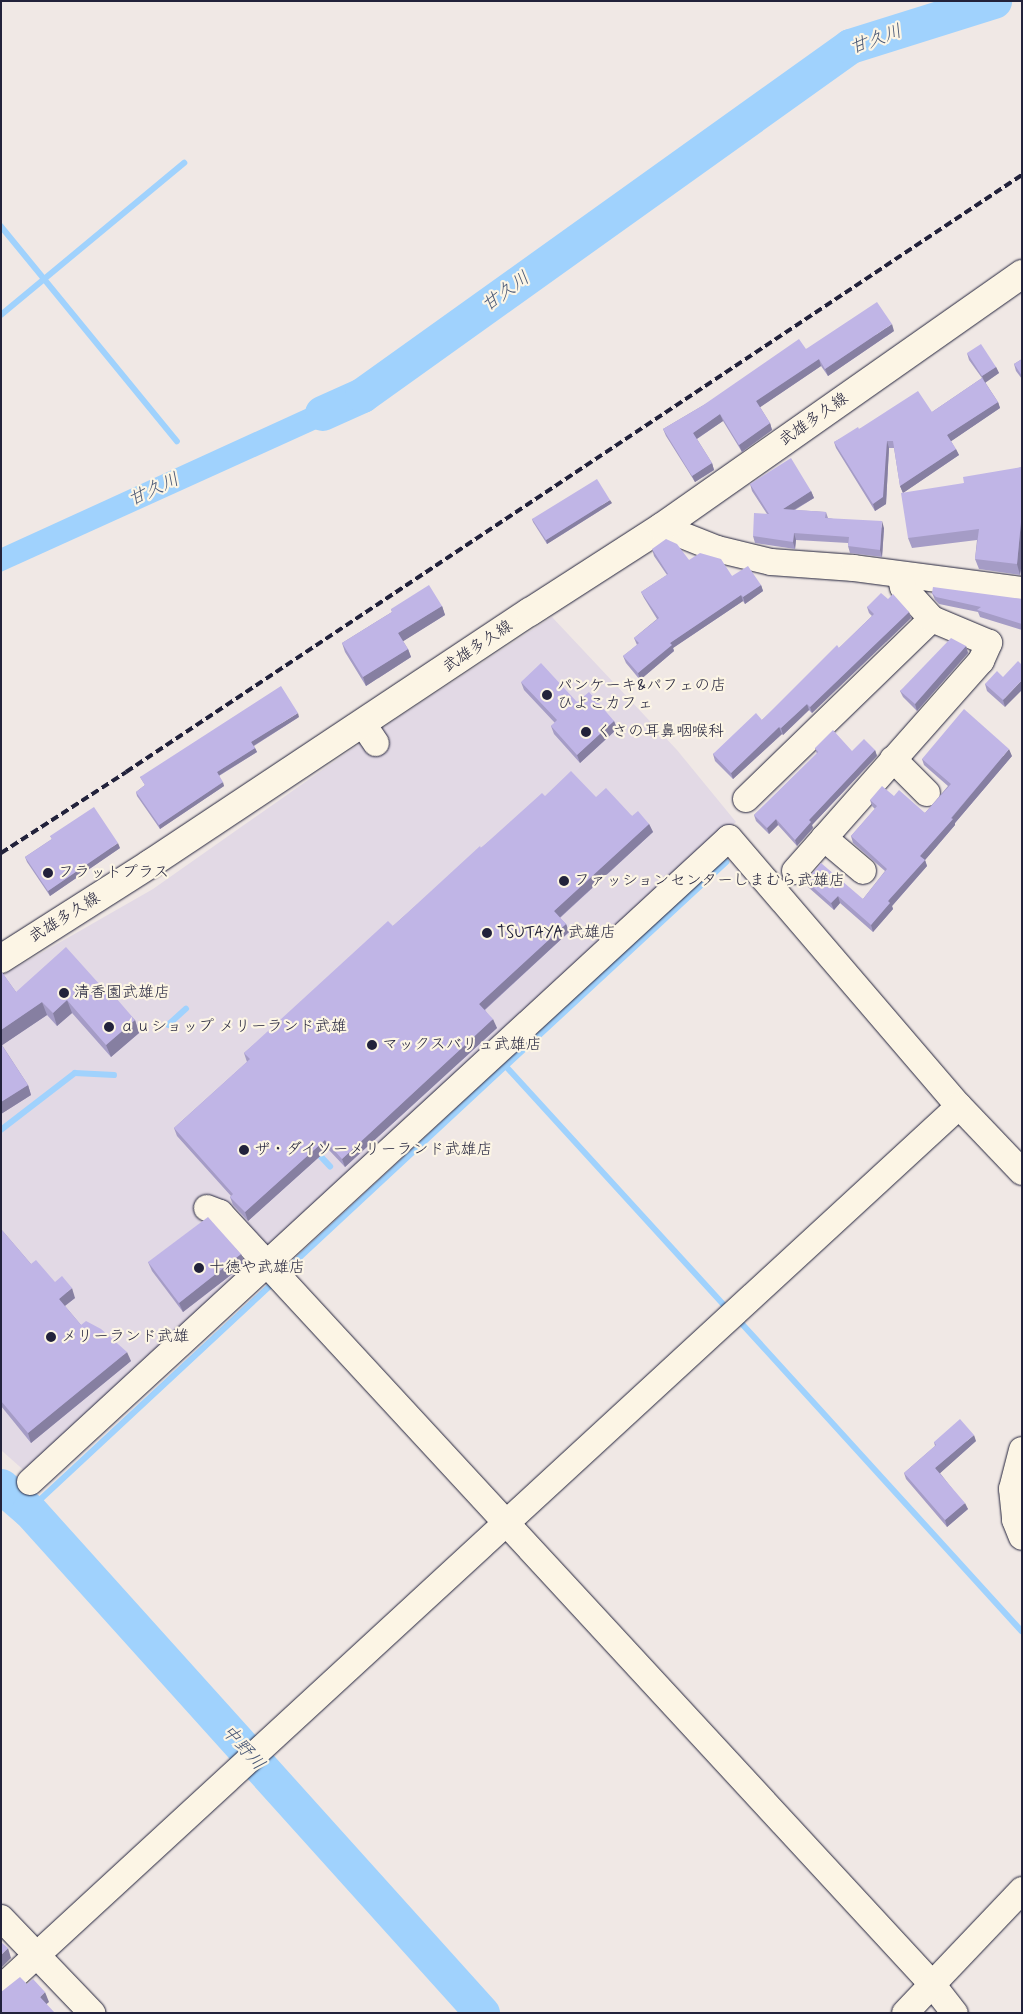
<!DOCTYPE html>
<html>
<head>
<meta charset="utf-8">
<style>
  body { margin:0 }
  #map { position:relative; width:1023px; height:2014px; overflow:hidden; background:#f0e8e5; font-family:Mynerve,"Klee One",sans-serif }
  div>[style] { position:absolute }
  .built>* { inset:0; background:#e2d9e5 }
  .water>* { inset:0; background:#a0d2fd }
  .stream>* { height:5.5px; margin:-2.75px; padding:0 2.75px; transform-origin:2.75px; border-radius:2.75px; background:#a0d2fd }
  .river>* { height:35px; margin:-17.5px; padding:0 17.5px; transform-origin:17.5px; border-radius:17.5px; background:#a0d2fd }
  .roads { filter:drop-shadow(0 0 1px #22223b) drop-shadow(0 0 1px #22223b) }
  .minor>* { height:26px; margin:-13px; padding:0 13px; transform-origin:13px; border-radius:13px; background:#fcf5e5 }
  .major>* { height:28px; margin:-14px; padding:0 14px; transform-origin:14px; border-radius:14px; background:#fcf5e5 }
  .rail>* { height:4px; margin-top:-2px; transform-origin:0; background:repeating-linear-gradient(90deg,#22223b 0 8px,transparent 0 12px) }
  .wall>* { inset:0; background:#a59cc6 }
  .shaded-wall>* { inset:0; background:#867fa1 }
  .building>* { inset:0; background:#c0b5e6 }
  .dots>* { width:14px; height:14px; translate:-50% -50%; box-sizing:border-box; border:2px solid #fcf5e5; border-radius:50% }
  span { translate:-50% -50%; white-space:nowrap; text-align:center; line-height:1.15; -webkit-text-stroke:4.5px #fcf5e5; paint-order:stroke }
  .street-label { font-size:16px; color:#22223b }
  .poi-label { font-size:16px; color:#22223b }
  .left { translate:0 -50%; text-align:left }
  .water-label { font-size:18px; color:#485775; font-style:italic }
  .frame { position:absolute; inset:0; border:2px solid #22223b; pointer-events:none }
</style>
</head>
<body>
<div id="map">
  <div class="built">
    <i style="clip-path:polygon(552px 617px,677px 750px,736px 822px,28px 1474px,1px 1450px,1px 976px,153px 889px,382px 728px)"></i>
  </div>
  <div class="water">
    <i style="clip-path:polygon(358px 385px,372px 404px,1px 572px,1px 548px)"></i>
  </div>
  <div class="stream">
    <i style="left:1px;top:226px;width:278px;rotate:50.7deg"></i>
    <i style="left:1px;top:315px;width:238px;rotate:-39.7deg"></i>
    <i style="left:168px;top:1025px;width:24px;rotate:-42deg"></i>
    <i style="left:506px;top:1066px;width:300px;rotate:-42.8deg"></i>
    <i style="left:1px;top:1130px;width:93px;rotate:-37.6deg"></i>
    <i style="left:75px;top:1073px;width:39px;rotate:3deg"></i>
    <i style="left:316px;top:1151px;width:21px;rotate:47deg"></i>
    <i style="left:284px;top:1272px;width:303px;rotate:-42.9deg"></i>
    <i style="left:506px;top:1066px;width:331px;rotate:47.6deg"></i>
    <i style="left:737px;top:1318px;width:423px;rotate:47.7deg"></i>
    <i style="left:29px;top:1510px;width:335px;rotate:-42.9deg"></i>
  </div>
  <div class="river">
    <i style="left:322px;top:413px;width:44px;rotate:-24.2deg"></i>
    <i style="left:362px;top:395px;width:600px;rotate:-35.57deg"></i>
    <i style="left:850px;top:46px;width:151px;rotate:-17.4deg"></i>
    <i style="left:1px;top:1486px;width:37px;rotate:41deg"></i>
    <i style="left:29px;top:1510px;width:677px;rotate:47.99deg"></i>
  </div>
  <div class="roads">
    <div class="minor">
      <i style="left:662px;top:527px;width:59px;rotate:21.8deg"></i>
      <i style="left:717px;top:549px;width:56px;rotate:13.5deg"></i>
      <i style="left:771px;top:562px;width:83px;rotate:4.1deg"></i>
      <i style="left:854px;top:568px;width:169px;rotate:7.5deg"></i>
      <i style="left:363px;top:724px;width:23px;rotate:56deg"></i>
      <i style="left:893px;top:759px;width:48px;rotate:45deg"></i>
      <i style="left:746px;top:799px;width:259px;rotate:-44.1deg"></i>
      <i style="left:824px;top:838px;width:51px;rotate:40.2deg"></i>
      <i style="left:795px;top:871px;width:281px;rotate:-48.5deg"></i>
      <i style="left:981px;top:661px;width:20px;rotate:-66deg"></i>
      <i style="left:989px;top:643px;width:62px;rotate:-157.2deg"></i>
      <i style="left:932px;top:619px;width:43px;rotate:-132.2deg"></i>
      <i style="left:903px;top:587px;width:12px;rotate:-104deg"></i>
      <i style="left:207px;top:1208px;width:14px;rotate:21deg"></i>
      <i style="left:220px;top:1213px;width:1049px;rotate:47.28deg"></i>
      <i style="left:932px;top:1984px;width:37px;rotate:52deg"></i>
      <i style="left:1022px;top:1450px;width:40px;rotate:104.4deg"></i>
      <i style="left:1012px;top:1489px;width:31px;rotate:84deg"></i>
      <i style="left:1015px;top:1520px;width:18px;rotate:68deg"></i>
      <i style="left:30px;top:1482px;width:950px;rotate:-42.65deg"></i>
      <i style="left:729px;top:838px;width:353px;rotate:49.4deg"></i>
      <i style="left:959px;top:1106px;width:91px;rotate:46.3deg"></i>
      <i style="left:1px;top:1918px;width:132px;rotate:46.2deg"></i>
      <i style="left:1px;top:1988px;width:1302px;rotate:-42.63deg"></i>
      <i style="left:905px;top:2013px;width:170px;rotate:-46.4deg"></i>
    </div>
    <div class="major">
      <i style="left:1px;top:959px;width:177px;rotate:-32.5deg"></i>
      <i style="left:150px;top:864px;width:456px;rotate:-33.6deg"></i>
      <i style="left:530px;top:612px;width:157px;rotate:-32.8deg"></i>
      <i style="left:662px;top:527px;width:440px;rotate:-35.1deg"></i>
    </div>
  </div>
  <div class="rail">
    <i style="left:1px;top:853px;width:149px;rotate:-32.9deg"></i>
    <i style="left:126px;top:772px;width:1077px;rotate:-33.68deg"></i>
  </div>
  <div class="wall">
    <i style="clip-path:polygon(894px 331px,828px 376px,821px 366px,760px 407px,770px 423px,772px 430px,742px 452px,723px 421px,697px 439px,712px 463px,714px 470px,695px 482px,666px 436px,663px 429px,702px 406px,806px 349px)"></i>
    <i style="clip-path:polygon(967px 353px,996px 367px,999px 373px,985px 382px,998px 402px,1000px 408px,951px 441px,959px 455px,903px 493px,900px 486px,894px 448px,889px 448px,886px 504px,875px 511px,836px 448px,834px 442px,859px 429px,932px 412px,982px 378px,969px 360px)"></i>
    <i style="clip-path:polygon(1022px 359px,1022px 379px,1016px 371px,1014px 364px)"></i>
    <i style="clip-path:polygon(1022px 467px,1022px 562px,1020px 575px,979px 569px,975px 559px,977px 540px,912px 548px,908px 538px,964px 483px)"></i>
    <i style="clip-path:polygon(750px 484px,811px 491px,814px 498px,795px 510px,826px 512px,828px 518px,884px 528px,882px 557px,850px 553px,848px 546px,848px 543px,796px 540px,795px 549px,755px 543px,753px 536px,767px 514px,752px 491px)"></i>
    <i style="clip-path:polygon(612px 503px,547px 544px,533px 522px,532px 519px)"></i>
    <i style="clip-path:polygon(652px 549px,689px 560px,732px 576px,761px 585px,763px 591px,745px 604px,743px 601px,673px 648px,674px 651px,640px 680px,626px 663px,623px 656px,637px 645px,634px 638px,657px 619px,644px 598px,641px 592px,667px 575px,654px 556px)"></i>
    <i style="clip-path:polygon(932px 593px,1022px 599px,1022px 630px,980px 617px,978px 612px,939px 604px,935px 600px)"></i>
    <i style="clip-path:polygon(888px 599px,909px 612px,911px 618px,812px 713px,809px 710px,783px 735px,782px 734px,733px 779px,715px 761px,713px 754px,762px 720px,839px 648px,872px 616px,869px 613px,867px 607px)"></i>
    <i style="clip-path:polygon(442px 606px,445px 615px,403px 641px,408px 649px,411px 657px,366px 686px,345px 652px,342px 643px,392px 612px,391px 609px)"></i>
    <i style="clip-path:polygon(966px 646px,968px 653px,917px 711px,903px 697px,900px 691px)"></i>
    <i style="clip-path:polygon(1003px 677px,1005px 707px,987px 691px,985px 684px)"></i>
    <i style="clip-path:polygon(521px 682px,577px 702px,614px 721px,617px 729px,580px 763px,554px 734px,551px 726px,555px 723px,524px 690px)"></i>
    <i style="clip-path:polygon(299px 717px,254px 746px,257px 752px,219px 776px,224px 786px,160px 829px,137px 796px,136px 792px,145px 785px,140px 777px)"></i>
    <i style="clip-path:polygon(815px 748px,852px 751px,875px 750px,877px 756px,812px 825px,813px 828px,797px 846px,778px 825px,769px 834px,756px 821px,754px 815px,817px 754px)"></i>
    <i style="clip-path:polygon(1012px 756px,955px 823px,955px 825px,925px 860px,927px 866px,892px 906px,893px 909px,873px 932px,840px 903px,834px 910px,808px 887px,806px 881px,863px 899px,885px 871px,853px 843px,851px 836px,875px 809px,872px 806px,870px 800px,894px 796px,925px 813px,948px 786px,924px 765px,922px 759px)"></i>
    <i style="clip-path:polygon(545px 796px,596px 797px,632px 816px,649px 824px,653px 832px,560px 918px,566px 924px,569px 932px,485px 1010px,497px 1028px,345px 1167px,328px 1149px,248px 1221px,233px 1205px,230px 1197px,231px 1196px,177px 1136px,174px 1128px,247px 1062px,244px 1053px,393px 926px,481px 848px)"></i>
    <i style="clip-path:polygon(50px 836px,120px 848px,50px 896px,27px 862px,25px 857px,52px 839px)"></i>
    <i style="clip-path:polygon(1px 971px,16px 992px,101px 986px,135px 1020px,139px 1033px,111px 1057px,72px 1013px,57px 1026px,47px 1015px,2px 1045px,28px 1085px,31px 1095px,1px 1114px)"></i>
    <i style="clip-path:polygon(1px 1229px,31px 1264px,75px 1298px,65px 1306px,81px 1325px,131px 1361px,31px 1443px,1px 1406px)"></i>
    <i style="clip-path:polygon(241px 1254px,245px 1264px,183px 1312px,152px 1271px,148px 1262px)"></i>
    <i style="clip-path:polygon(976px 1441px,940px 1473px,968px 1509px,947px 1527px,906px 1479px,904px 1473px,935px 1446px,934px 1442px)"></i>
  </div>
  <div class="shaded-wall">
    <i style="clip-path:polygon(892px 324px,894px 331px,828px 376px,825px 369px)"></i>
    <i style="clip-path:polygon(819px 359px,821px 366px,759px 408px,756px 401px)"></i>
    <i style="clip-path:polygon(996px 367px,999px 373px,985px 383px,982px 376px)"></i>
    <i style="clip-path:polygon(998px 402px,1000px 408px,950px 442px,947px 435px)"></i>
    <i style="clip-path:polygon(720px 414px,723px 421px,695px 440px,693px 433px)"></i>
    <i style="clip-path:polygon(770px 423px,772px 430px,742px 452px,739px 445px)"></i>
    <i style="clip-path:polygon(887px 441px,889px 448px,886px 504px,875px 511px,873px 504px)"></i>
    <i style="clip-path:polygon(956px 449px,959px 455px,903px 493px,900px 486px)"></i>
    <i style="clip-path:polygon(712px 463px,714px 470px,695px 482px,692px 476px)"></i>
    <i style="clip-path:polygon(811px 491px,814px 498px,785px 515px,783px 509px)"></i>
    <i style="clip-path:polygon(610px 500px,612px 503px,547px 544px,546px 540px)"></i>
    <i style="clip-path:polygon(882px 521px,884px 528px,882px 557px,880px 550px)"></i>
    <i style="clip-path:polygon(1021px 522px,1022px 524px,1022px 562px,1020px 575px,1017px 564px)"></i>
    <i style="clip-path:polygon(794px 533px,796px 540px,795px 549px,793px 542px)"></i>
    <i style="clip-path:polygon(761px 585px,763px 591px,745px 604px,743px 597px)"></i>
    <i style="clip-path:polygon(741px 595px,743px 601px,673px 648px,674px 651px,640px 680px,638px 673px,670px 643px)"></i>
    <i style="clip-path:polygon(442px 606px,445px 615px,402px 642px,398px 633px)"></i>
    <i style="clip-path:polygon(909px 612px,911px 618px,812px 713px,810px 707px)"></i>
    <i style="clip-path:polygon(966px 646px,968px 653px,917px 711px,915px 704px)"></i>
    <i style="clip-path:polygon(408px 649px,411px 657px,366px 686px,363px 677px)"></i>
    <i style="clip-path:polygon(1022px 680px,1022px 690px,1005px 707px,1003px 700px)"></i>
    <i style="clip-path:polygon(807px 704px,809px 710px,783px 735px,781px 728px)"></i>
    <i style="clip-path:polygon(298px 713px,299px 717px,253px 746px,251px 742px)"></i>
    <i style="clip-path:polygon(614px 721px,617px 729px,580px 763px,577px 755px)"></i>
    <i style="clip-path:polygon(779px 727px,782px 734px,733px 779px,731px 773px)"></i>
    <i style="clip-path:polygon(255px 748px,257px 752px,218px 776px,217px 772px)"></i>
    <i style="clip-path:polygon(1009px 749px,1012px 756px,955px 823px,955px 825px,925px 860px,927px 866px,892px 906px,893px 909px,873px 932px,871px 925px,920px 856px)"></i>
    <i style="clip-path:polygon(875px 750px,877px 756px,812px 825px,813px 828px,797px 846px,795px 840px,809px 820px)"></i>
    <i style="clip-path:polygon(223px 782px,224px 786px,160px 829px,159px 825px)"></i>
    <i style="clip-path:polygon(776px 819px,778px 825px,769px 834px,767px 828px)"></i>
    <i style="clip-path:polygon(649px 824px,653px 832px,557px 920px,554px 911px)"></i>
    <i style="clip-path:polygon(118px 843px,120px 848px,50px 896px,48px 891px)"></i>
    <i style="clip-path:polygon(838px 896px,840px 903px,834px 910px,831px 903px)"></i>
    <i style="clip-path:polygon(566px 924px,569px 932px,482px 1012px,479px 1004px)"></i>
    <i style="clip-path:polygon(67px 1000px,72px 1013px,57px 1026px,53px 1013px)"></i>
    <i style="clip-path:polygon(42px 1002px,47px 1015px,1px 1046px,1px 1030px)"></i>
    <i style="clip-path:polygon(493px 1019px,497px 1028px,345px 1167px,342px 1159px)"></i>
    <i style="clip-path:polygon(135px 1020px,139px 1033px,111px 1057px,106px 1045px)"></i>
    <i style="clip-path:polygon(28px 1085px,31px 1095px,1px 1114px,1px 1102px)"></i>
    <i style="clip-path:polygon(325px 1140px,328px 1149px,248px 1221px,245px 1212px)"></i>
    <i style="clip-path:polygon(241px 1254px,245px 1264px,183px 1312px,179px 1303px)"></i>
    <i style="clip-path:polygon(72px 1288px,75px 1298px,62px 1308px,59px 1299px)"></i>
    <i style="clip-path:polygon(127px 1352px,131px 1361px,31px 1443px,28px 1433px)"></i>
    <i style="clip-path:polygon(974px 1435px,976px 1441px,938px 1475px,935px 1468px)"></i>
    <i style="clip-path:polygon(965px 1503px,968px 1509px,947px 1527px,945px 1520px)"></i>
    <i style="clip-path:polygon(8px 1948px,11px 1958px,1px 1968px,1px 1955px)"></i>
    <i style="clip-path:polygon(45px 1992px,49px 2002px,43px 2007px,40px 1997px)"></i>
  </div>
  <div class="building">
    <i style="clip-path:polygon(877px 302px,892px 324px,825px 369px,819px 359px,756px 401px,770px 423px,739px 445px,720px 414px,693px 433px,712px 463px,692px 476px,663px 429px,702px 406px,799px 339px,806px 349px)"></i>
    <i style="clip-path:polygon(981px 344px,996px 367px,982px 376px,967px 353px)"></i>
    <i style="clip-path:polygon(1022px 359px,1022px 376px,1014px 364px)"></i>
    <i style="clip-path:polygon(982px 378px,998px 402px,947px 435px,956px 449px,900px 486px,893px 441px,887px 441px,883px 497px,873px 504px,834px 442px,858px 427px,859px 429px,918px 391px,932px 412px)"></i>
    <i style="clip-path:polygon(791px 458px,811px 491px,783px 509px,826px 512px,825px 518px,882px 521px,880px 550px,848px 546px,849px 537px,794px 533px,793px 542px,753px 536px,754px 513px,769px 514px,750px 484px)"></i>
    <i style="clip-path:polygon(1022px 467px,1022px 522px,1021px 522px,1017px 564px,975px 559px,979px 529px,908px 538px,901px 493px,964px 483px,963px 477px)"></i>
    <i style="clip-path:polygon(597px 479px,610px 500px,546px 540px,532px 519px)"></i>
    <i style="clip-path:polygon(666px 539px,677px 544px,689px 560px,700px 553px,721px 559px,732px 576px,748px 566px,761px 585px,743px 597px,741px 595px,670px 643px,672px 645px,638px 673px,623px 656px,639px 643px,634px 638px,659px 618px,641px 592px,668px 574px,652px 549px)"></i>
    <i style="clip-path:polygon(429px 585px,442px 606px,398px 633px,408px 649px,363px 677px,342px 643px,392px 612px,391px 609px)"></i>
    <i style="clip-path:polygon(933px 587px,1022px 599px,1022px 624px,977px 610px,981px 607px,936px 597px,932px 593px)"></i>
    <i style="clip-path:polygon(881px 593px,888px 599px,893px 594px,909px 612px,810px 707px,807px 704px,781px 728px,779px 727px,731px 773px,713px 754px,756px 713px,762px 720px,837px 645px,839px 648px,874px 614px,867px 607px)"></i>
    <i style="clip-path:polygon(951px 638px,966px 646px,915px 704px,900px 691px)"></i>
    <i style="clip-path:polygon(1018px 661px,1022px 665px,1022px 680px,1003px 700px,985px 684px,997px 671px,1003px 677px)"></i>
    <i style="clip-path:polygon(541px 663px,577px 702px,589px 692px,614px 721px,577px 755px,551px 726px,557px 720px,521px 682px)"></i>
    <i style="clip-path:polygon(281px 686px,298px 713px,251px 742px,255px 748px,217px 772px,223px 782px,159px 825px,136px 792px,145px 785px,140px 777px)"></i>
    <i style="clip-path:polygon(964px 709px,1009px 749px,951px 818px,953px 819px,920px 856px,925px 860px,888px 901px,890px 903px,871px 925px,838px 896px,831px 903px,806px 881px,821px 863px,863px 899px,887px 869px,851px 836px,877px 806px,870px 800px,882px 786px,894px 796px,899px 790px,925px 813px,951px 784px,922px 759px)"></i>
    <i style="clip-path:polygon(833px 730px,852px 751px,864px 739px,875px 750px,809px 820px,811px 822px,795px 840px,776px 819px,767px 828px,754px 815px,818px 752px,815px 748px)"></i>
    <i style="clip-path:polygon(571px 771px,596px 797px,606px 788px,632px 816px,638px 811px,649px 824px,554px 911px,566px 924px,479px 1004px,493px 1019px,342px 1159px,325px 1140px,245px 1212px,230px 1197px,233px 1194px,174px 1128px,250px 1059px,244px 1053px,388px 921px,393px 926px,480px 846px,481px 848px,542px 793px,545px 796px)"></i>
    <i style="clip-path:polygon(94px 807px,118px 843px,48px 891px,25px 857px,52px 839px,50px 836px)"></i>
    <i style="clip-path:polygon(66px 947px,101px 986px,104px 984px,135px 1020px,106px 1045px,67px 1000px,53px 1013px,42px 1002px,1px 1030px,1px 971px,16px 992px)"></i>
    <i style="clip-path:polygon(1px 1044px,28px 1085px,1px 1102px)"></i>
    <i style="clip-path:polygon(208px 1217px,241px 1254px,179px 1303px,148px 1262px)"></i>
    <i style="clip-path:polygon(1px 1229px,31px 1264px,36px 1260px,55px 1282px,62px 1276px,72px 1288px,59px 1299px,81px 1325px,86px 1321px,101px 1329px,127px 1352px,28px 1433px,1px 1401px)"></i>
    <i style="clip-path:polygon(960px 1419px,974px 1435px,935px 1468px,965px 1503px,945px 1520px,904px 1473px,936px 1445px,934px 1442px)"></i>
    <i style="clip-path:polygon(1px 1942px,8px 1948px,1px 1955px)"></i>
    <i style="clip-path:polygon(20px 1977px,27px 1984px,33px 1979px,45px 1992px,40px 1997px,55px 2013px,1px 2013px,1px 1992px)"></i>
  </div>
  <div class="dots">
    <i style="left:547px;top:695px;background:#22223b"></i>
    <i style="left:586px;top:732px;background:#22223b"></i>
    <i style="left:48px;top:873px;background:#22223b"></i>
    <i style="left:564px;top:881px;background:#22223b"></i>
    <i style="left:487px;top:933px;background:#22223b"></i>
    <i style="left:64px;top:993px;background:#22223b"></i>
    <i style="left:109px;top:1027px;background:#22223b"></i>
    <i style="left:372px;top:1045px;background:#22223b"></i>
    <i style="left:244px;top:1150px;background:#22223b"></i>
    <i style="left:199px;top:1268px;background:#22223b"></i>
    <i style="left:51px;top:1337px;background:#22223b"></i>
  </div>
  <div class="street-label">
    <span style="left:814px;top:420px;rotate:-35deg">武雄多久線</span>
    <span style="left:478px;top:647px;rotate:-34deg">武雄多久線</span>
    <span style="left:65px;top:918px;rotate:-32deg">武雄多久線</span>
  </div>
  <div class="poi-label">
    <span class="left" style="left:557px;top:695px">パンケーキ&amp;パフェの店<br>ひよこカフェ</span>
    <span class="left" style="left:596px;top:732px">くさの耳鼻咽喉科</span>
    <span class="left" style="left:58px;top:873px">フラットプラス</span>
    <span class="left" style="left:574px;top:881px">ファッションセンターしまむら武雄店</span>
    <span class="left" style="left:497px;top:933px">TSUTAYA 武雄店</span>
    <span class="left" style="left:74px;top:993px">清香園武雄店</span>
    <span class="left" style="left:119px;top:1027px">ａｕショップ メリーランド武雄</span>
    <span class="left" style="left:382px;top:1045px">マックスバリュ武雄店</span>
    <span class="left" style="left:254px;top:1150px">ザ・ダイソーメリーランド武雄店</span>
    <span class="left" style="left:209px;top:1268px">十徳や武雄店</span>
    <span class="left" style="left:61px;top:1337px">メリーランド武雄</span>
  </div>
  <div class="water-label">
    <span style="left:876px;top:40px;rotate:-20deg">甘久川</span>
    <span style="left:506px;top:292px;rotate:-36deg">甘久川</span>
    <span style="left:154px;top:490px;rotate:-25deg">甘久川</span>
    <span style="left:243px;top:1748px;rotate:48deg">中野川</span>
  </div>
  <div class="frame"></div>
</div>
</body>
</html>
